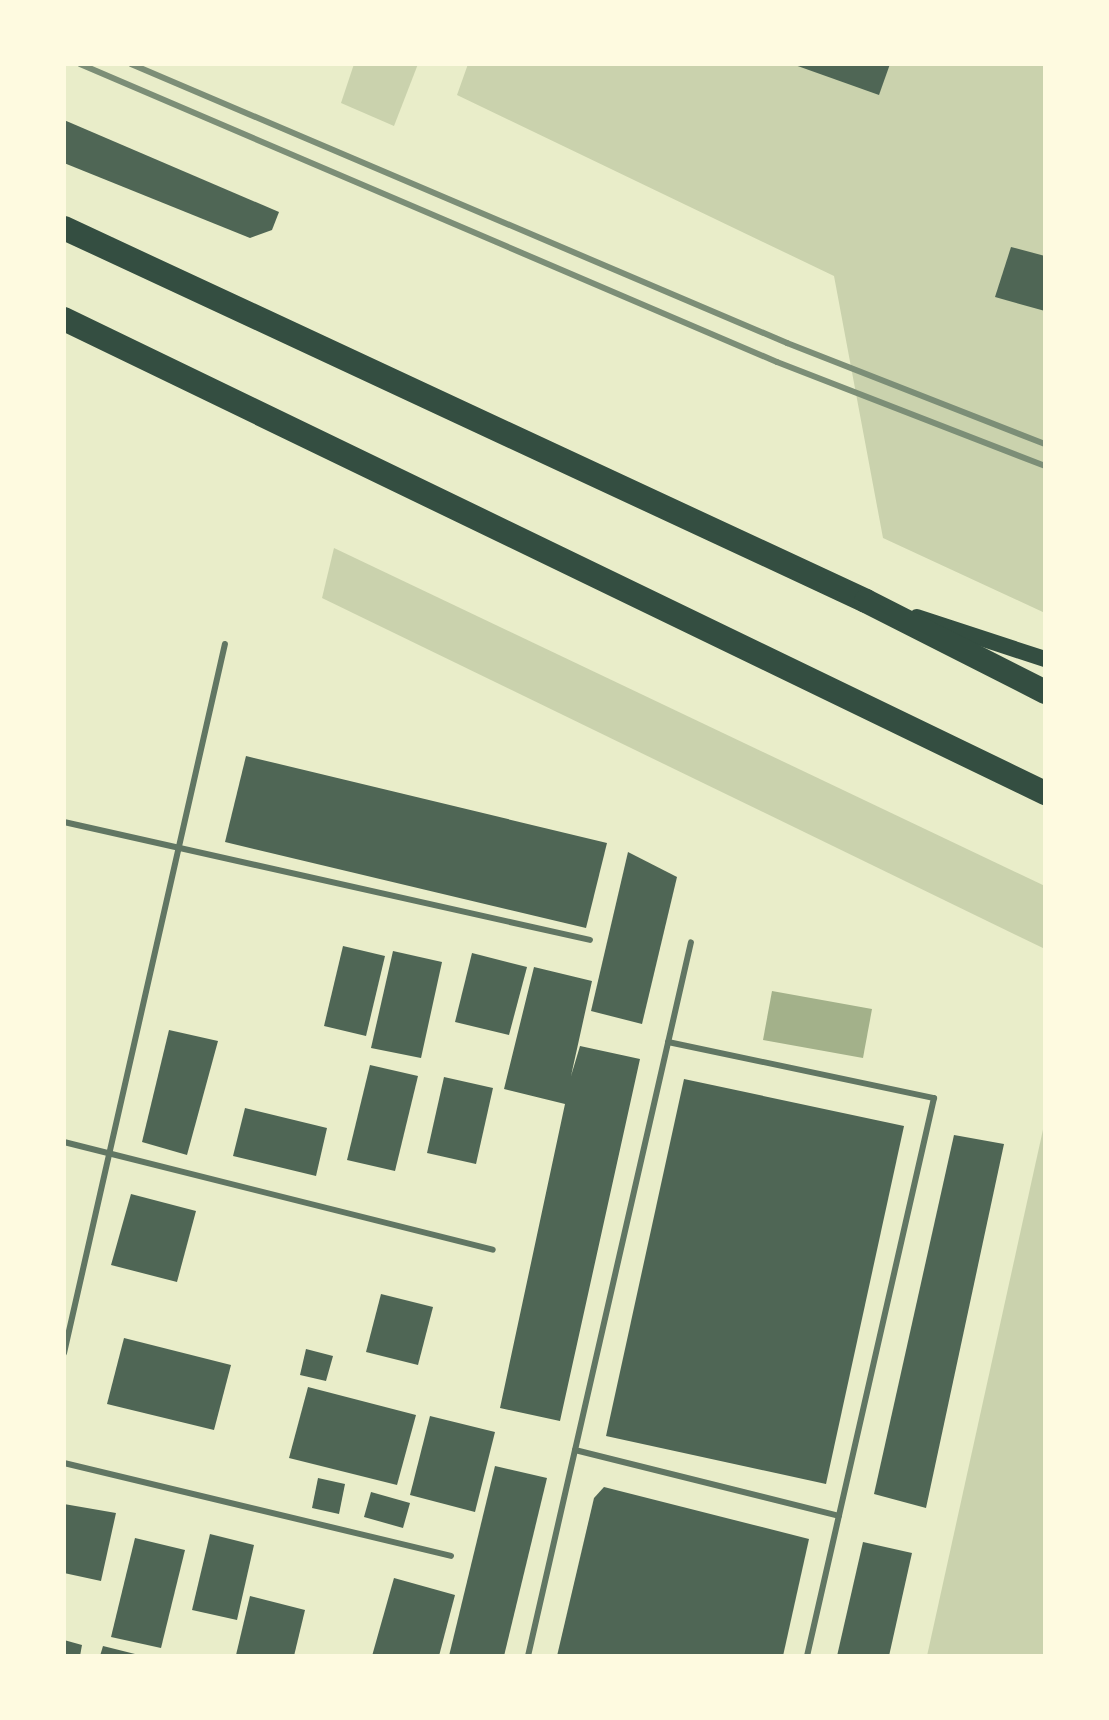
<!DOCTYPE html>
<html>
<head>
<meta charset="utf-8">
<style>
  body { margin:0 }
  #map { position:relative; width:1109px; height:1720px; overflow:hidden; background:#e9edc9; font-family:"Source Serif 4",serif }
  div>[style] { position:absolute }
  .green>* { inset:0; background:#cad2ad }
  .water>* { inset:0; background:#a3b18a }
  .building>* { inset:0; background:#4f6655 }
  .service>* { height:6px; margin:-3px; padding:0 3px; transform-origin:3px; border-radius:3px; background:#617663 }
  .secondary>* { height:16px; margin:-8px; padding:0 8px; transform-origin:8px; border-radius:8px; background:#344e41 }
  .motorway>* { height:24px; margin:-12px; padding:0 12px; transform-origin:12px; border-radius:12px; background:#344e41 }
  .rail>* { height:6px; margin:-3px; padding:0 3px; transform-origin:3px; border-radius:3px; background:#7c8e77 }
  span { translate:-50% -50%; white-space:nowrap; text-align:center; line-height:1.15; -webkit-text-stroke:6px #fefae0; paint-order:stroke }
  .frame { position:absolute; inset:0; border:66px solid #fefae0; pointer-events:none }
</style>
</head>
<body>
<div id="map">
  <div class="green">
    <i style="clip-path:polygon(354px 64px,418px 64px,394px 126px,341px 103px)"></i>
    <i style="clip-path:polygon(468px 64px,1045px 64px,1045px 613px,883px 538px,834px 276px,457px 95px)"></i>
    <i style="clip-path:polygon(334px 548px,1045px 886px,1045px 949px,322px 598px)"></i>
    <i style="clip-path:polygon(1045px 1124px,1045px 1656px,927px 1656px,1044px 1125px)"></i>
  </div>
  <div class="water">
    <i style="clip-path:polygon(772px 991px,872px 1009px,863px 1058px,763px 1040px)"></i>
  </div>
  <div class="building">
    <i style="clip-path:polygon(792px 64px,890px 64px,879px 95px)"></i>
    <i style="clip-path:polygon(64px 120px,279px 212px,272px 230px,250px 238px,64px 163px)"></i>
    <i style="clip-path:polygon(1011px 247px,1045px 256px,1045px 311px,995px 297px)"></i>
    <i style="clip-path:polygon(246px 756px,607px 843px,586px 928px,225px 842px)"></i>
    <i style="clip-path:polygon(628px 852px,677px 877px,642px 1024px,591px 1011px)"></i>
    <i style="clip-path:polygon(343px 946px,385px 956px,366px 1036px,324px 1026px)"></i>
    <i style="clip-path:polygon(393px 951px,442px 962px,421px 1058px,371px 1048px)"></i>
    <i style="clip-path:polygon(472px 953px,527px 967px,509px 1035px,455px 1022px)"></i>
    <i style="clip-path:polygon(534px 967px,592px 981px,571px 1076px,580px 1046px,640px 1059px,560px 1421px,500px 1408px,565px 1104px,504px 1089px)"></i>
    <i style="clip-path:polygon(169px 1030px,218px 1041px,187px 1155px,142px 1142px)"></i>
    <i style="clip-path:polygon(370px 1065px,418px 1076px,395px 1171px,347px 1160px)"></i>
    <i style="clip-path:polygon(444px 1077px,493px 1088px,476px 1164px,427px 1153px)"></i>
    <i style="clip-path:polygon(684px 1079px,904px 1126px,826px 1484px,606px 1436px)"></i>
    <i style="clip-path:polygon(245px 1108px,327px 1128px,316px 1176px,233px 1156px)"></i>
    <i style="clip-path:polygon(954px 1135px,1004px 1144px,926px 1508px,874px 1494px)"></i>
    <i style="clip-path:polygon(131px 1194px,196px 1211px,177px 1282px,111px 1265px)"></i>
    <i style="clip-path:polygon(381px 1294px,433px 1307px,418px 1365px,366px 1352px)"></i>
    <i style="clip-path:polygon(124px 1338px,231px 1365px,214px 1430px,107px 1404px)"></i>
    <i style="clip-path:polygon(306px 1349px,333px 1356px,326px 1381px,300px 1375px)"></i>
    <i style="clip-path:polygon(308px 1387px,416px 1415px,397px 1485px,289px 1458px)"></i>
    <i style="clip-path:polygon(430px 1416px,495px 1432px,475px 1512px,410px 1495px)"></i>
    <i style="clip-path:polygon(495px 1466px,547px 1478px,504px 1656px,449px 1656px)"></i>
    <i style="clip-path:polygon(318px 1478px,345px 1484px,339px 1514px,312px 1508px)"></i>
    <i style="clip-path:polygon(604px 1487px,809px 1539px,783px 1656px,557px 1656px,594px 1498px)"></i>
    <i style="clip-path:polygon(371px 1492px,410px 1503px,403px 1528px,364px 1517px)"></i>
    <i style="clip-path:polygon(64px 1504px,116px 1513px,101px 1581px,64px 1573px)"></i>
    <i style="clip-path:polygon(210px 1534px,254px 1545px,237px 1620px,192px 1610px)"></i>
    <i style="clip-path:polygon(135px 1538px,185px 1550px,161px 1648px,111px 1637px)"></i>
    <i style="clip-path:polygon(863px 1542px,912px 1553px,889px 1656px,837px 1656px)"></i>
    <i style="clip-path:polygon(394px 1578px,455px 1595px,439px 1656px,372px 1656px)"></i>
    <i style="clip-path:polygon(250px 1596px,305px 1610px,294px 1656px,236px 1655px)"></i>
    <i style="clip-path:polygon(64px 1640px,82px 1645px,80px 1656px,64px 1656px)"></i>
    <i style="clip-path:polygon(103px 1646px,139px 1655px,139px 1656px,100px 1656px)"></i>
  </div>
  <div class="service">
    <i style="left:64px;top:822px;width:539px;rotate:12.64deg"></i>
    <i style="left:668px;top:1042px;width:272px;rotate:11.9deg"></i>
    <i style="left:934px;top:1098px;width:572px;rotate:102.82deg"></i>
    <i style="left:64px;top:1142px;width:442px;rotate:14.1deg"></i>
    <i style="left:64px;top:1353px;width:727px;rotate:-77.21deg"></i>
    <i style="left:575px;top:1450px;width:272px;rotate:14deg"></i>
    <i style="left:64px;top:1463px;width:398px;rotate:13.5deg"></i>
    <i style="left:528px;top:1656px;width:732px;rotate:-77.14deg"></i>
  </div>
  <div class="secondary">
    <i style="left:917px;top:617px;width:135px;rotate:18.2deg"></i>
  </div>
  <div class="motorway">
    <i style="left:64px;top:228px;width:884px;rotate:24.94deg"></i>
    <i style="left:866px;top:601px;width:201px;rotate:26.9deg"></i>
    <i style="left:64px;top:319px;width:1090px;rotate:25.79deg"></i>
  </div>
  <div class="rail">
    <i style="left:80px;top:64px;width:758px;rotate:23.15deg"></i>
    <i style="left:777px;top:362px;width:287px;rotate:21.2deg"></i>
    <i style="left:131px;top:64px;width:713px;rotate:23.04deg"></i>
    <i style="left:787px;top:343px;width:277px;rotate:21.4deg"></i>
  </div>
  <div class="frame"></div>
</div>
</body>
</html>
